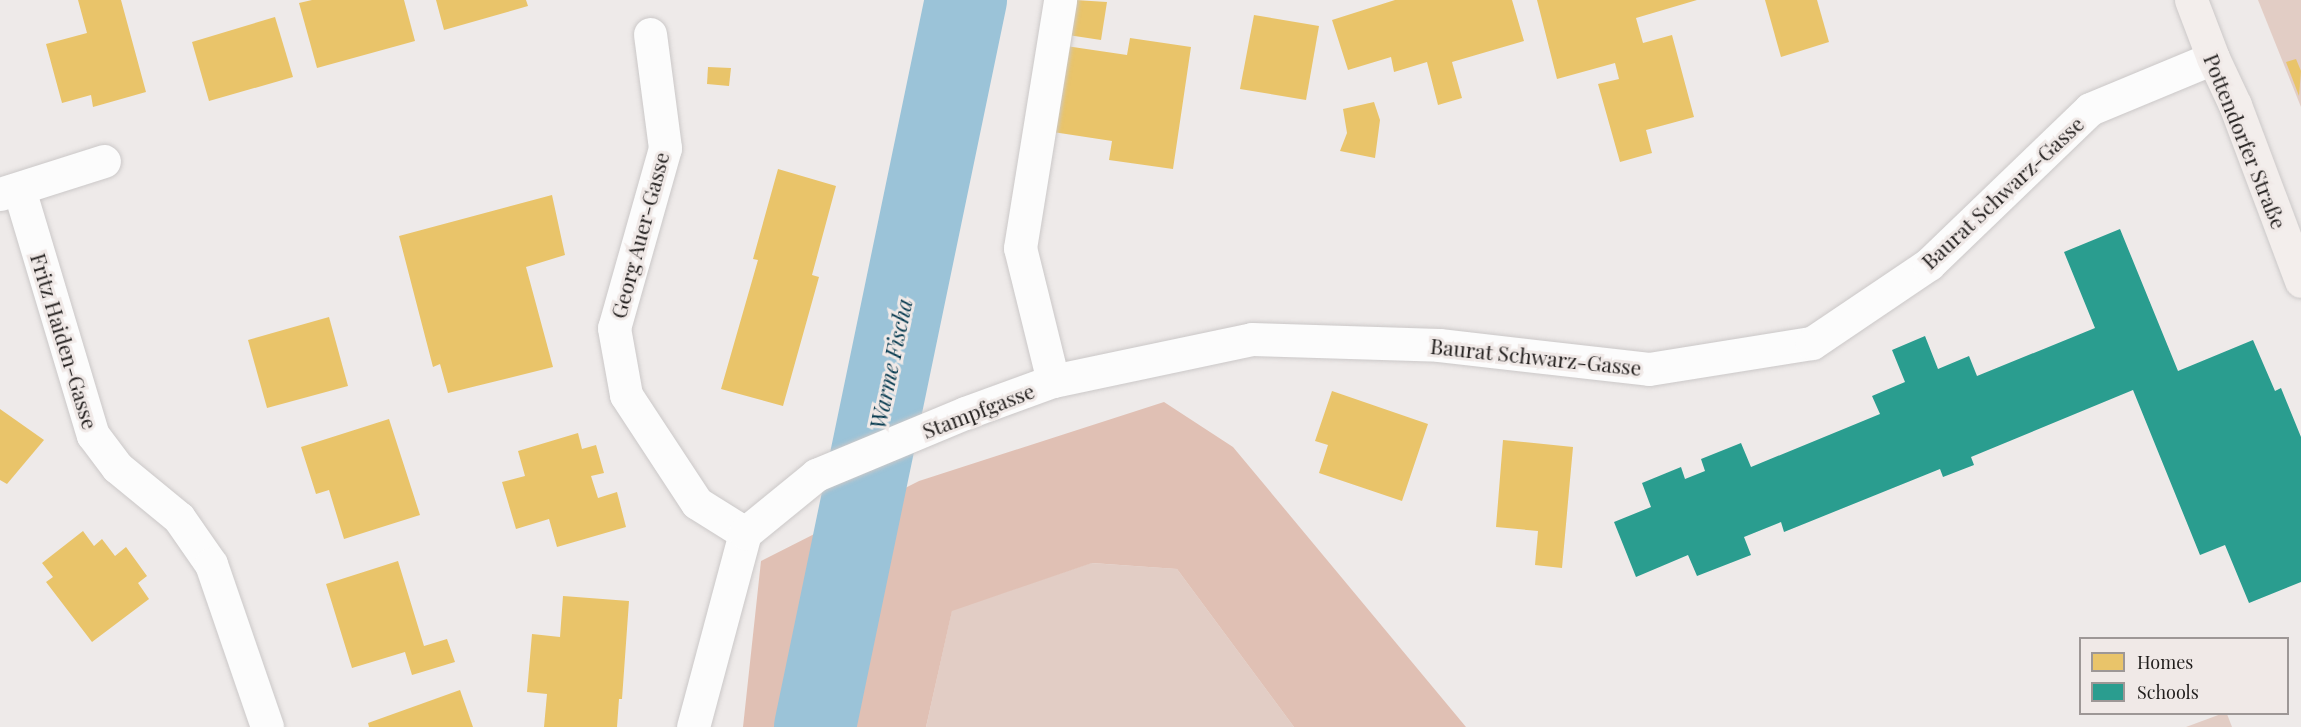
<!DOCTYPE html>
<html>
<head>
<meta charset="utf-8">
<style>
  body { margin:0 }
  #map { position:relative; width:2301px; height:727px; overflow:hidden; background:#eeeae9; font-family:"Playfair Display",serif }
  div>[style] { position:absolute }
  .green>* { inset:0; background:#e2cdc5 }
  .forest>* { inset:0; background:#e0c0b4 }
  .homes>* { inset:0; background:#e9c46a }
  .schools>* { inset:0; background:#2a9d8f }
  .river>* { height:82px; margin:-41px; padding:0 41px; transform-origin:41px; border-radius:41px; background:#9bc3d8 }
  .roads { filter:drop-shadow(0 0 2px #cbc8c8) drop-shadow(0 0 2px #cbc8c8) }
  .street>* { height:33px; margin:-16.5px; padding:0 16.5px; transform-origin:16.5px; border-radius:16.5px; background:#fcfcfc }
  .secondary>* { height:33px; margin:-16.5px; padding:0 16.5px; transform-origin:16.5px; border-radius:16.5px; background:#f3eeec }
  span { translate:-50% -50%; white-space:nowrap; text-align:center; line-height:1.15; -webkit-text-stroke:6px #f0e9e7; paint-order:stroke }
  .street-label { font-size:21px; color:#201d1c }
  .water-label { font-size:22px; color:#05394e; font-style:italic }
  .legend { position:absolute; left:2079px; top:637px; width:210px; height:78px; box-sizing:border-box; background:#f0e9e7; border:2px solid #9d9796; margin:0; padding:8px 10px; list-style:none; font-size:18px; color:#201d1c }
  .legend li { display:flex; align-items:center; gap:12px; height:30px }
  .legend b { width:30px; border:2px solid #9d9796 }
</style>
</head>
<body>
<div id="map">
  <div class="green">
    <i style="clip-path:polygon(2258px 0,2301px 0,2301px 107px)"></i>
    <i style="clip-path:polygon(1091px 563px,1177px 569px,1294px 727px,926px 727px,952px 610px)"></i>
    <i style="clip-path:polygon(2221px 714px,2227px 714px,2232px 727px,2186px 727px)"></i>
  </div>
  <div class="forest">
    <i style="clip-path:polygon(1164px 402px,1233px 447px,1466px 727px,1294px 727px,1177px 569px,1092px 563px,952px 611px,926px 727px,743px 727px,761px 561px,919px 481px)"></i>
  </div>
  <div class="homes">
    <i style="clip-path:polygon(78px 0,121px 0,146px 92px,93px 107px,91px 95px,62px 103px,46px 44px,87px 33px)"></i>
    <i style="clip-path:polygon(312px 0,404px 0,415px 41px,317px 68px,299px 3px)"></i>
    <i style="clip-path:polygon(436px 0,526px 0,528px 6px,444px 30px)"></i>
    <i style="clip-path:polygon(1075px 0,1107px 2px,1101px 40px,1068px 35px)"></i>
    <i style="clip-path:polygon(1395px 0,1512px 0,1524px 41px,1452px 62px,1462px 98px,1438px 105px,1427px 62px,1394px 72px,1391px 57px,1348px 70px,1332px 20px)"></i>
    <i style="clip-path:polygon(1537px 0,1697px 0,1636px 18px,1643px 43px,1672px 35px,1694px 117px,1646px 130px,1652px 153px,1620px 162px,1598px 84px,1619px 79px,1615px 63px,1557px 79px)"></i>
    <i style="clip-path:polygon(1765px 0,1817px 0,1829px 42px,1781px 57px)"></i>
    <i style="clip-path:polygon(1254px 15px,1319px 26px,1306px 100px,1240px 89px)"></i>
    <i style="clip-path:polygon(275px 17px,293px 77px,209px 101px,192px 42px)"></i>
    <i style="clip-path:polygon(1130px 38px,1191px 47px,1173px 169px,1109px 160px,1112px 141px,1053px 132px,1066px 46px,1127px 55px)"></i>
    <i style="clip-path:polygon(2296px 59px,2301px 71px,2299px 96px,2286px 62px)"></i>
    <i style="clip-path:polygon(708px 67px,731px 68px,729px 86px,707px 84px)"></i>
    <i style="clip-path:polygon(1374px 102px,1380px 120px,1375px 158px,1340px 151px,1347px 133px,1343px 109px)"></i>
    <i style="clip-path:polygon(778px 169px,836px 186px,812px 275px,819px 277px,783px 406px,721px 389px,758px 260px,753px 259px)"></i>
    <i style="clip-path:polygon(552px 195px,565px 255px,526px 267px,553px 367px,448px 393px,440px 364px,433px 367px,399px 236px)"></i>
    <i style="clip-path:polygon(329px 317px,348px 386px,267px 408px,248px 340px)"></i>
    <i style="clip-path:polygon(1332px 391px,1428px 424px,1402px 501px,1319px 473px,1328px 445px,1315px 441px)"></i>
    <i style="clip-path:polygon(0 409px,44px 440px,7px 484px,0 480px)"></i>
    <i style="clip-path:polygon(389px 419px,420px 515px,344px 539px,329px 490px,316px 494px,301px 447px)"></i>
    <i style="clip-path:polygon(578px 433px,582px 449px,596px 445px,604px 473px,591px 476px,598px 498px,617px 492px,626px 527px,557px 547px,549px 519px,516px 529px,502px 482px,525px 476px,518px 451px)"></i>
    <i style="clip-path:polygon(1503px 440px,1573px 447px,1562px 568px,1535px 565px,1538px 531px,1496px 527px)"></i>
    <i style="clip-path:polygon(83px 531px,94px 546px,102px 539px,115px 556px,126px 547px,147px 576px,138px 583px,149px 599px,92px 642px,46px 582px,53px 577px,42px 563px)"></i>
    <i style="clip-path:polygon(398px 561px,424px 646px,447px 639px,455px 662px,412px 675px,405px 652px,352px 668px,326px 584px)"></i>
    <i style="clip-path:polygon(563px 596px,629px 601px,622px 699px,619px 699px,617px 727px,544px 727px,547px 694px,527px 692px,532px 634px,560px 637px)"></i>
    <i style="clip-path:polygon(460px 690px,473px 727px,369px 727px,368px 723px)"></i>
  </div>
  <div class="schools">
    <i style="clip-path:polygon(2120px 229px,2178px 371px,2253px 340px,2275px 391px,2281px 388px,2301px 437px,2301px 582px,2249px 603px,2225px 545px,2200px 555px,2133px 390px,1971px 457px,1974px 465px,1943px 477px,1940px 469px,1784px 532px,1781px 522px,1744px 537px,1751px 555px,1697px 576px,1688px 555px,1636px 577px,1614px 522px,1651px 507px,1642px 483px,1681px 467px,1685px 479px,1705px 471px,1701px 459px,1741px 443px,1751px 467px,1880px 414px,1872px 396px,1905px 382px,1892px 350px,1925px 336px,1938px 369px,1969px 356px,1977px 376px,2095px 328px,2064px 252px)"></i>
  </div>
  <div class="river">
    <i style="left:815px;top:727px;width:743px;rotate:-78.27deg"></i>
  </div>
  <div class="roads">
    <div class="street">
      <i style="left:650px;top:34px;width:115px;rotate:82.5deg"></i>
      <i style="left:665px;top:148px;width:187px;rotate:105.8deg"></i>
      <i style="left:614px;top:328px;width:68px;rotate:79.8deg"></i>
      <i style="left:626px;top:395px;width:129px;rotate:56.7deg"></i>
      <i style="left:697px;top:503px;width:57px;rotate:32deg"></i>
      <i style="left:19px;top:189px;width:257px;rotate:73.3deg"></i>
      <i style="left:93px;top:435px;width:40px;rotate:53deg"></i>
      <i style="left:117px;top:467px;width:80px;rotate:39.4deg"></i>
      <i style="left:179px;top:518px;width:56px;rotate:55.2deg"></i>
      <i style="left:211px;top:564px;width:172px;rotate:71deg"></i>
      <i style="left:0;top:194px;width:109px;rotate:-17.6deg"></i>
      <i style="left:1053px;top:381px;width:203px;rotate:-11.9deg"></i>
      <i style="left:1252px;top:339px;width:187px;rotate:1.8deg"></i>
      <i style="left:1439px;top:345px;width:211px;rotate:6.5deg"></i>
      <i style="left:1649px;top:369px;width:165px;rotate:-9.1deg"></i>
      <i style="left:1812px;top:343px;width:141px;rotate:-34deg"></i>
      <i style="left:1929px;top:264px;width:223px;rotate:-43.9deg"></i>
      <i style="left:2090px;top:109px;width:133px;rotate:-22.5deg"></i>
      <i style="left:693px;top:727px;width:201px;rotate:-75deg"></i>
      <i style="left:745px;top:533px;width:92px;rotate:-39.2deg"></i>
      <i style="left:816px;top:475px;width:161px;rotate:-22.6deg"></i>
      <i style="left:965px;top:413px;width:94px;rotate:-20deg"></i>
      <i style="left:1053px;top:381px;width:137px;rotate:-103.9deg"></i>
      <i style="left:1020px;top:248px;width:251px;rotate:-80.8deg"></i>
    </div>
    <div class="secondary">
      <i style="left:2191px;top:0;width:62px;rotate:69.2deg"></i>
      <i style="left:2213px;top:58px;width:52px;rotate:64.9deg"></i>
      <i style="left:2235px;top:105px;width:188px;rotate:69.4deg"></i>
    </div>
  </div>
  <div class="street-label">
    <span style="left:2246px;top:141px;rotate:68deg">Pottendorfer Straße</span>
    <span style="left:2002px;top:192px;rotate:-43deg">Baurat Schwarz-Gasse</span>
    <span style="left:639px;top:235px;rotate:-75deg">Georg Auer-Gasse</span>
    <span style="left:65px;top:341px;rotate:73deg">Fritz Haiden-Gasse</span>
    <span style="left:1536px;top:356px;rotate:6deg">Baurat Schwarz-Gasse</span>
    <span style="left:978px;top:410px;rotate:-21deg">Stampfgasse</span>
  </div>
  <div class="water-label">
    <span style="left:891px;top:364px;rotate:-78deg">Warme Fischa</span>
  </div>
  <ul class="legend">
  <li><b style="height:16px;background:#e9c46a"></b>Homes</li>
  <li><b style="height:16px;background:#2a9d8f"></b>Schools</li>
  </ul>
</div>
</body>
</html>
